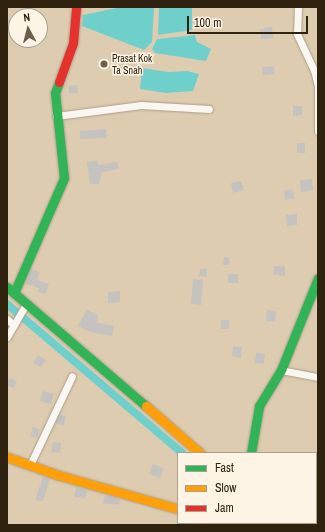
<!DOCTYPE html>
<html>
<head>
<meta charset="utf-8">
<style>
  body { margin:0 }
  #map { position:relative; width:325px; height:532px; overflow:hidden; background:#ddccb0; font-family:"Archivo Narrow",sans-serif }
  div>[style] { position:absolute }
  .water>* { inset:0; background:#6fd0cb }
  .canal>* { height:8px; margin:-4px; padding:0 4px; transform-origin:4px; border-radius:4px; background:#6fd0cb }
  .building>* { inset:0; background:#c4c3bf }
  .roads { filter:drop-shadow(0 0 1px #ab9e88) drop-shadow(0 0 1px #ab9e88) }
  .street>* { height:7px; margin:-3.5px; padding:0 3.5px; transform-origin:3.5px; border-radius:3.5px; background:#faf7f3 }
  .fast>* { height:9px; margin:-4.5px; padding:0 4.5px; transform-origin:4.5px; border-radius:4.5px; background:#30b455 }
  .slow>* { height:9px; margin:-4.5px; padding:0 4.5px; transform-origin:4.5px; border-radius:4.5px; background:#ff9f0a }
  .jam>* { height:9px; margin:-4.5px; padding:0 4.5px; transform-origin:4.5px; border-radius:4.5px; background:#e5322d }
  .dots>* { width:11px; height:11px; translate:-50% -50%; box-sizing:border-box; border:2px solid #fef4e5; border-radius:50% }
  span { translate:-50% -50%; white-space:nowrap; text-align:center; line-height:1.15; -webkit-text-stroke:3px #fef4e5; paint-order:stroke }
  .poi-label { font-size:10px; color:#2f230f }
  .left { translate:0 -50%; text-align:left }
  .frame { position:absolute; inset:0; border:8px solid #2f230f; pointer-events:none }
  .legend { position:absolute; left:177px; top:452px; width:140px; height:72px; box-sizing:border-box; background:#fef4e5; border:1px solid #aba08f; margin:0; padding:5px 7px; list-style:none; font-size:12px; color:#2f230f }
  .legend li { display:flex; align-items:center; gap:8px; height:20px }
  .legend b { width:20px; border:1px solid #aba08f }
  .north { position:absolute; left:8px; top:8px; width:40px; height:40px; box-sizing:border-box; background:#fef4e5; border:1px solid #aba08f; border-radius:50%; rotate:353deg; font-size:11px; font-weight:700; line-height:16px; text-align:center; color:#2f230f }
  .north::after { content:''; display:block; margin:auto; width:14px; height:18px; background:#6c5e47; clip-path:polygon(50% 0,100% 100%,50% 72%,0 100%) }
  .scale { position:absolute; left:187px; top:16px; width:121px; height:18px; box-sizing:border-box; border:2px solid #2f230f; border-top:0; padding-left:5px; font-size:12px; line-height:14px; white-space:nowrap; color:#2f230f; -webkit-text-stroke:3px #fef4e5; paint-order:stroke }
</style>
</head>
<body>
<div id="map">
  <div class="water">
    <i style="clip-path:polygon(122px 7px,154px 8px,152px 42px,144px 50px,82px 26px,83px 15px)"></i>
    <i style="clip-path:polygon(159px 7px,192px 7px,192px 30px,158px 35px)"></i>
    <i style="clip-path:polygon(195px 35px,197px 42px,211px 49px,206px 61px,155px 53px,152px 49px,157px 39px)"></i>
    <i style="clip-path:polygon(142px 68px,168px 72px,187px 71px,199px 74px,193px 91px,166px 93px,140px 89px)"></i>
  </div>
  <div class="canal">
    <i style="left:7px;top:304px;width:230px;rotate:40.4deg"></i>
    <i style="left:266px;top:523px;width:4px;rotate:34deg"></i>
  </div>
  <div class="building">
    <i style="clip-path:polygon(13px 19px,14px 27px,7px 28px,7px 20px)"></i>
    <i style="clip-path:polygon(272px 27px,273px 38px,261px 39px,260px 29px)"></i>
    <i style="clip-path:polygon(274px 66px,275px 74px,263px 75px,262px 67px)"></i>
    <i style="clip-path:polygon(77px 85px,78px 93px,69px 93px,69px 86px)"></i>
    <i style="clip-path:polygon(293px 106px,302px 106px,302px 115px,293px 116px)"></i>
    <i style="clip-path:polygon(106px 129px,107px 138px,80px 139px,80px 131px)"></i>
    <i style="clip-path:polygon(297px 143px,305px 143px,305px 153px,297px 153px)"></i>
    <i style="clip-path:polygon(98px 161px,98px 165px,117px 162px,119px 169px,102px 172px,99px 184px,90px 184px,87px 162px)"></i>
    <i style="clip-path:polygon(312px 179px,313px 190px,301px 192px,300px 180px)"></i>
    <i style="clip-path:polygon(241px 181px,244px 190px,233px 193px,231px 183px)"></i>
    <i style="clip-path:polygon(293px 189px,294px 198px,285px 200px,284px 191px)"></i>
    <i style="clip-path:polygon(297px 214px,297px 225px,287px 226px,286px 215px)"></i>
    <i style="clip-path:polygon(224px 257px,230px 258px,229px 265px,223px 265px)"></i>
    <i style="clip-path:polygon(274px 266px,285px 266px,285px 276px,274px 275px)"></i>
    <i style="clip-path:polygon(31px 269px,40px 272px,37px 280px,49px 284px,45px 294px,38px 292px,39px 288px,25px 283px)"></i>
    <i style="clip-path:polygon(200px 269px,207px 269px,207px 277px,199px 276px)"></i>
    <i style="clip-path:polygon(228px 274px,238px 274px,238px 283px,228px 283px)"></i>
    <i style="clip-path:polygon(193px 279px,203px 280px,201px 305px,191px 304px)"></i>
    <i style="clip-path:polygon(120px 291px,120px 302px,108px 303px,108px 292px)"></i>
    <i style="clip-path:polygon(87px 310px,99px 316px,96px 322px,114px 326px,112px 336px,90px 332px,78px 326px)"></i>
    <i style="clip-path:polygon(267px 310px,276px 311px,275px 322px,266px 321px)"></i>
    <i style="clip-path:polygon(221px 320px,229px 320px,229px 329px,221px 329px)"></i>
    <i style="clip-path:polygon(233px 346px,242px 347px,241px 358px,232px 356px)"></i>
    <i style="clip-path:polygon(256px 353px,265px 354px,264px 364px,255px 363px)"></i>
    <i style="clip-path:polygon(38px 355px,46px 360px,41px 367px,33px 363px)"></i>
    <i style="clip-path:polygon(9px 378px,17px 381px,14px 388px,7px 386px)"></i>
    <i style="clip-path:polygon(43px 391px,54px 394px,51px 404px,40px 401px)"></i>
    <i style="clip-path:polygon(59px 414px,66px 416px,64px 425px,55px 423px)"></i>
    <i style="clip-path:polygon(33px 427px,40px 429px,37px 438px,30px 436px)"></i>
    <i style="clip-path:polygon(53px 442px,61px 443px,60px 453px,51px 452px)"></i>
    <i style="clip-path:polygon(153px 464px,164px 468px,160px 478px,149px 474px)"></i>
    <i style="clip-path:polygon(43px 477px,50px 479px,43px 501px,35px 500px)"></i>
    <i style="clip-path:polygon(76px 487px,87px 490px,86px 498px,74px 497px)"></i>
    <i style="clip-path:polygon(105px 495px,120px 499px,119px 505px,103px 503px)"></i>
  </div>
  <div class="roads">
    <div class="street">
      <i style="left:298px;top:7px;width:27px;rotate:92deg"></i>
      <i style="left:297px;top:34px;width:40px;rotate:65deg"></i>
      <i style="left:314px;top:70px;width:16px;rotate:76deg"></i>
      <i style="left:318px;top:86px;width:45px;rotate:90deg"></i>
      <i style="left:56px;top:116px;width:86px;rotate:-7.4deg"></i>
      <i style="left:141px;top:105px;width:68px;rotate:3.4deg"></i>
      <i style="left:7px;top:319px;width:9px;rotate:41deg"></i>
      <i style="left:7px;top:337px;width:39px;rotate:-60deg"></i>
      <i style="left:281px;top:370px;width:38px;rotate:11deg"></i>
      <i style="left:30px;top:465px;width:98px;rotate:-64.7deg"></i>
      <i style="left:235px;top:523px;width:5px;rotate:22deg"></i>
      <i style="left:281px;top:523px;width:4px;rotate:34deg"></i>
    </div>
    <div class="fast">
      <i style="left:7px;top:287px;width:183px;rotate:40.6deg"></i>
      <i style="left:14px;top:293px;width:125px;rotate:-66.5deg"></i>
      <i style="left:64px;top:178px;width:85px;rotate:-96deg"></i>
      <i style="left:55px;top:93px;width:12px;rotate:-70deg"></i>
      <i style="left:251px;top:453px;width:48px;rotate:-80.3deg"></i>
      <i style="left:259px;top:406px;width:42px;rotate:-58.6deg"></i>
      <i style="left:281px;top:370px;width:99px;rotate:-68.1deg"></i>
    </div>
    <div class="slow">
      <i style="left:146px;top:406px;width:72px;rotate:41deg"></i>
      <i style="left:7px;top:457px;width:54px;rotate:19.4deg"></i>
      <i style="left:58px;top:475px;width:125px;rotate:15.8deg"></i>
    </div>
    <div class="jam">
      <i style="left:59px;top:82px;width:41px;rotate:-70.3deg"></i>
      <i style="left:73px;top:43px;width:36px;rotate:-85deg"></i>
    </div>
  </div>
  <div class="dots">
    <i style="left:104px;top:64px;background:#6c5e47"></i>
  </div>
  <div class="poi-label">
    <span class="left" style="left:112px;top:64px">Prasat Kok<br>Ta Snah</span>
  </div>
  <div class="frame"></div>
  <ul class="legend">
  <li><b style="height:5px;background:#30b455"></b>Fast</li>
  <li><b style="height:5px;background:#ff9f0a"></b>Slow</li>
  <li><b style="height:5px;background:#e5322d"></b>Jam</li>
  </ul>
  <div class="north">N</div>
  <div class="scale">100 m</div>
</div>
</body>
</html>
